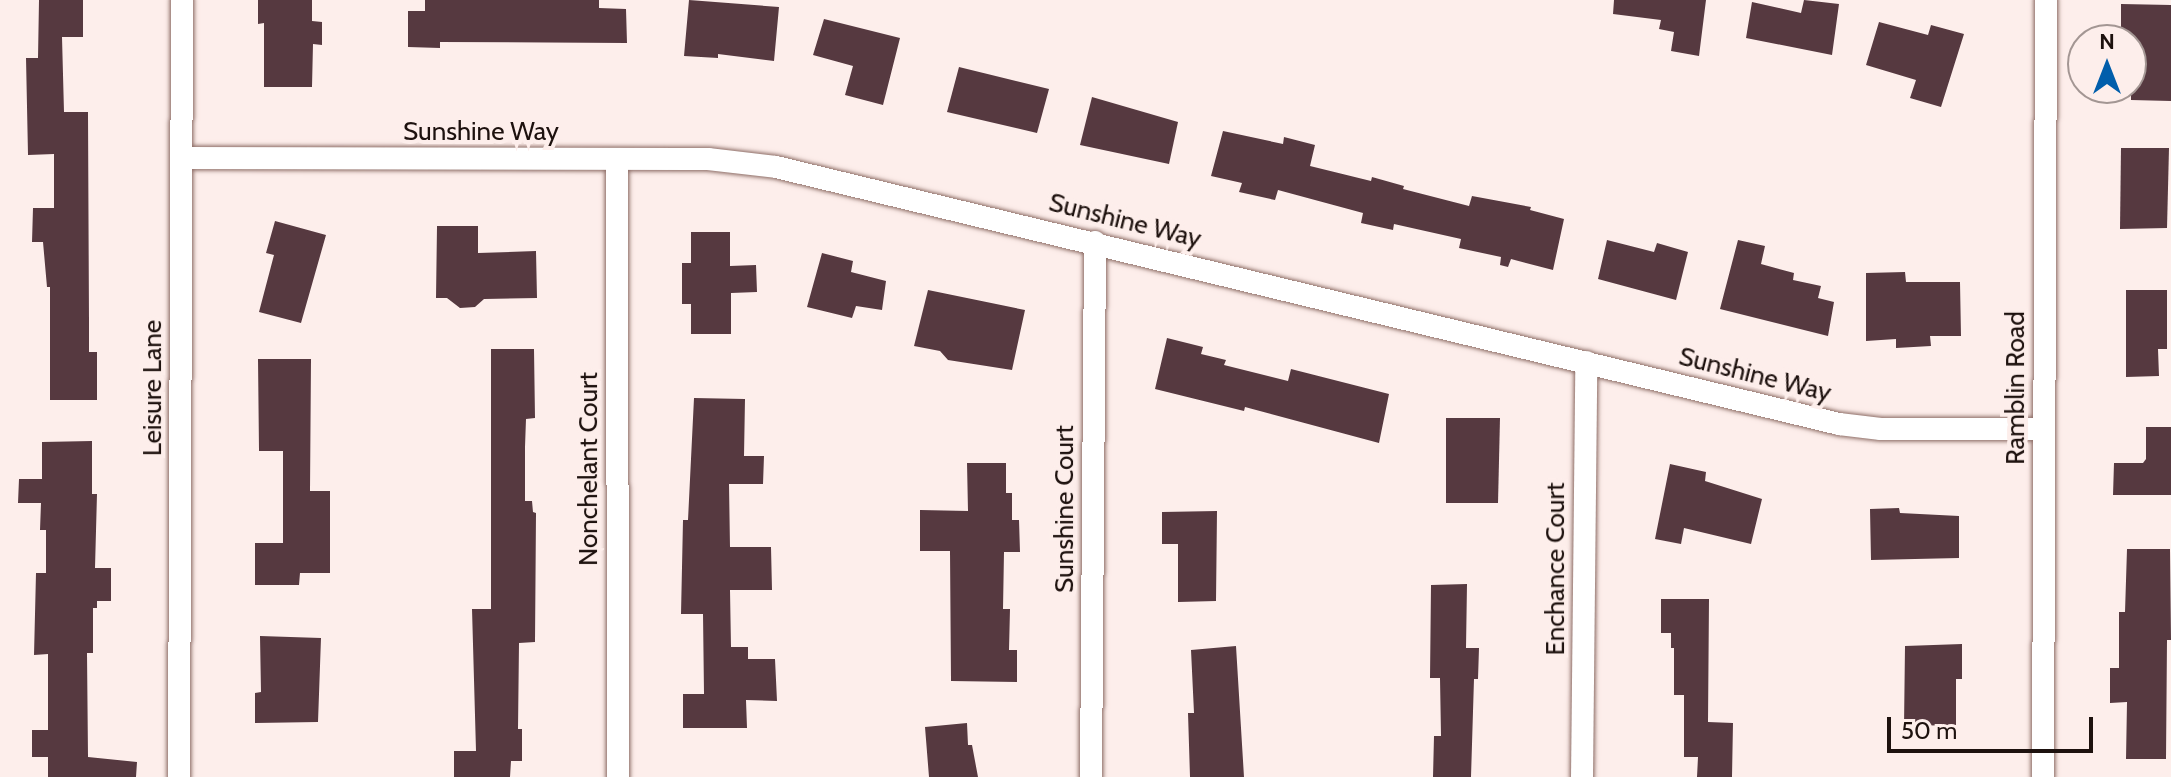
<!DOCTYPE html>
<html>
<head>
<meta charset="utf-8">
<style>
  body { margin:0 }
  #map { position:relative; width:2171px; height:777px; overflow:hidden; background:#fdeeeb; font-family:Cabin,sans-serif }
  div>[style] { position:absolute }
  .building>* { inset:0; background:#563940 }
  .roads { filter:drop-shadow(0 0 2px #8e6e67) drop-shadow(0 0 2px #8e6e67) }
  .minor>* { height:22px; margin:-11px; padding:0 11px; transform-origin:11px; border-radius:11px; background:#fff }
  span { translate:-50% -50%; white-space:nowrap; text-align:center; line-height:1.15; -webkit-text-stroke:8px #fdeeeb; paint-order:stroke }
  .street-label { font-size:26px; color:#1d110e }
  .north { position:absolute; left:2067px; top:24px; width:80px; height:80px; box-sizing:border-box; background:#fdeeeb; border:2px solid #a39693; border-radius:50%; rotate:0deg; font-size:22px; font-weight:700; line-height:32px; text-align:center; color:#1d110e }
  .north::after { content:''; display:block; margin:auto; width:28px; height:36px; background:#015eab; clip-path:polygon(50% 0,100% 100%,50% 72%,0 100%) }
  .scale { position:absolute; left:1887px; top:717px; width:206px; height:36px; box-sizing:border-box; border:4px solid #1d110e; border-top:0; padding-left:10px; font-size:24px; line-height:28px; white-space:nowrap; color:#1d110e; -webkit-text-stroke:6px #fdeeeb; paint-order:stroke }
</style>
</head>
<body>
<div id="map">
  <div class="building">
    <i style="clip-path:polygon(39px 0,83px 0,83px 37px,62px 37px,64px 112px,88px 112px,89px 323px,89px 352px,97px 352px,97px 400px,50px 400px,50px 287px,47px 287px,43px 242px,32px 242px,33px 208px,54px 208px,54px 154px,28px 155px,26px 58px,38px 58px)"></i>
    <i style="clip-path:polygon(258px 0,312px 0,312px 21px,322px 22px,322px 45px,313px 44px,312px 87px,264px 87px,264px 23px,258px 24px)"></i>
    <i style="clip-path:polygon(425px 0,599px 0,599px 8px,626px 9px,627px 43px,440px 42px,440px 48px,408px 47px,408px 11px,425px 11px)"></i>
    <i style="clip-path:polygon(689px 0,779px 7px,774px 61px,718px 54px,718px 58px,684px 56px)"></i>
    <i style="clip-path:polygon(1614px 0,1706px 0,1699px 56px,1671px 51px,1674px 32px,1659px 29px,1661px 20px,1613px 14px)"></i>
    <i style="clip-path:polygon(1804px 0,1839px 4px,1832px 55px,1746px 38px,1752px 2px,1801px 13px)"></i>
    <i style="clip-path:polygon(2121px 4px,2171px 5px,2171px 101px,2131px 100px,2131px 40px,2121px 40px)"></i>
    <i style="clip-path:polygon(824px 19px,900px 38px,883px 105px,845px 95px,853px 66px,813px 55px)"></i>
    <i style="clip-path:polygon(1879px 22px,1928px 35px,1931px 25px,1964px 34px,1941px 107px,1910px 98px,1916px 80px,1866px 65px)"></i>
    <i style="clip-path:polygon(959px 67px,1049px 89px,1037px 133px,947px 112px)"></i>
    <i style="clip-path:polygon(1092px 97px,1178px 122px,1169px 164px,1080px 145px)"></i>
    <i style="clip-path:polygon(1223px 131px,1283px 144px,1284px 137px,1315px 145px,1310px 166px,1371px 181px,1372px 177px,1404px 186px,1403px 189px,1469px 206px,1472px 196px,1531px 207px,1530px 210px,1564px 219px,1553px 270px,1511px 259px,1508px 267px,1500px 265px,1501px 257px,1459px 248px,1461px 239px,1394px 224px,1393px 230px,1361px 223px,1363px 213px,1278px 190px,1275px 200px,1239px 192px,1242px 183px,1211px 176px)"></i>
    <i style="clip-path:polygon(2121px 148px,2169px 148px,2167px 228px,2120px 229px)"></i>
    <i style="clip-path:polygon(275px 221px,326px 235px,301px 323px,259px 312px,274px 255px,266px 253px)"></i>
    <i style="clip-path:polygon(437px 226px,478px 226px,478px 253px,536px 251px,537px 298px,484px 299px,475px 307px,460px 308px,447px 298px,436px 298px)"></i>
    <i style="clip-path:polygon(691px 232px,730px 232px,730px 266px,756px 265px,757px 292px,731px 293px,731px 334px,691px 334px,691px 304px,682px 304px,682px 263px,691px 263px)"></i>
    <i style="clip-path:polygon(1607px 240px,1654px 252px,1657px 243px,1688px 252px,1676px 300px,1598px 279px)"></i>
    <i style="clip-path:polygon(1738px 240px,1765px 246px,1761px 264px,1794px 273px,1793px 280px,1821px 286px,1818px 298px,1834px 302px,1828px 336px,1720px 309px)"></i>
    <i style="clip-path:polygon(822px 253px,853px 261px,851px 272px,886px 281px,882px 310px,856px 306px,852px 318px,807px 307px)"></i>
    <i style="clip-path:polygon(1905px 272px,1906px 282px,1960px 282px,1961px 336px,1930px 336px,1931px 346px,1896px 348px,1896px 339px,1866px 341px,1866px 273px)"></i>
    <i style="clip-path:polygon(928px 290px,1025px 310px,1012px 370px,948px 360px,940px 351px,914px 346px)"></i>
    <i style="clip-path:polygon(2126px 290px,2167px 290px,2167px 349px,2158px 349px,2159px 376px,2126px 377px)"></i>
    <i style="clip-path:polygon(1167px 338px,1203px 347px,1201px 354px,1226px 360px,1224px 365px,1288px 381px,1291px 369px,1389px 394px,1379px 443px,1245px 407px,1244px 411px,1155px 389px)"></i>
    <i style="clip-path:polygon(491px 349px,534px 349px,535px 418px,526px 419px,525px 447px,525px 501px,532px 501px,533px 512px,536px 513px,535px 642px,519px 643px,518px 729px,522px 729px,522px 761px,511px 761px,510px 777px,454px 777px,454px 751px,476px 751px,472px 609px,491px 609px)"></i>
    <i style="clip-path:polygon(258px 359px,311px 359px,310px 491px,330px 491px,330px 573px,300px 573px,299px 585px,255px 585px,255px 543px,283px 543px,283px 451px,259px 451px)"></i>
    <i style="clip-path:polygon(694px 398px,745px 399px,744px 456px,764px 456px,763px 484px,729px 484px,730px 547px,771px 547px,772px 590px,730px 590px,731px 647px,748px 647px,748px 659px,775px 659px,777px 701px,746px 700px,747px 728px,683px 728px,683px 694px,704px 694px,703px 614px,681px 614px,683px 520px,688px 520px)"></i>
    <i style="clip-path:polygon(1446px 418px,1500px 418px,1498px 503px,1446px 503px)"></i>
    <i style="clip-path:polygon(2146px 427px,2171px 427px,2171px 495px,2113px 495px,2114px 463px,2143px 463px,2146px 459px)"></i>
    <i style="clip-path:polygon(92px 441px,92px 494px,97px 494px,95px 568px,111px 568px,111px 601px,97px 601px,97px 608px,93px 608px,93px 653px,87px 653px,88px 757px,137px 762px,136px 777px,48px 777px,48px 757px,32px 757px,32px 730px,48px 730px,48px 654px,34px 655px,36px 573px,46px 573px,46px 530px,40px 530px,41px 503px,18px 503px,19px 479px,42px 479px,42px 442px)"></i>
    <i style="clip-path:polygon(967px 463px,1006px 463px,1006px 493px,1012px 493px,1012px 520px,1019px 520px,1020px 552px,1004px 552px,1003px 609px,1010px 609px,1009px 650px,1017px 650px,1017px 682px,951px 681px,950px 551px,920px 551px,920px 510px,968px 511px)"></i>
    <i style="clip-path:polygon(1670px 464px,1706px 472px,1705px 481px,1762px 499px,1751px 544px,1684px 528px,1681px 544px,1655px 539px)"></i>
    <i style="clip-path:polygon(1899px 508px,1900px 513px,1959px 516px,1959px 558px,1871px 560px,1870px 509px)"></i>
    <i style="clip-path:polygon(1217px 511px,1216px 601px,1178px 602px,1178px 544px,1162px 544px,1162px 512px)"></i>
    <i style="clip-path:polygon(2127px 549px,2170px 549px,2171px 640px,2167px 640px,2166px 759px,2126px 759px,2127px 702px,2110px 703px,2110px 668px,2119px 668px,2119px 612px,2125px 612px)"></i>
    <i style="clip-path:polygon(1467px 584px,1466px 648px,1479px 648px,1478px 679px,1474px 679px,1471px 777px,1433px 777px,1434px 736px,1441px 736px,1440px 678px,1430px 678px,1431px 585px)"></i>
    <i style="clip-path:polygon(1661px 599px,1709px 599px,1708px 722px,1733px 723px,1732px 777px,1697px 777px,1698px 757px,1684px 757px,1684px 695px,1674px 695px,1674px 648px,1671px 648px,1671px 633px,1661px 633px)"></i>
    <i style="clip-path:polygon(260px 636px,321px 638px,318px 722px,255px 723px,255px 693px,261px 692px)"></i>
    <i style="clip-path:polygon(1962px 644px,1962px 679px,1956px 679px,1956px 725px,1904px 726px,1905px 646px)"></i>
    <i style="clip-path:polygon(1236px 646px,1244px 777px,1190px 777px,1188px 713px,1194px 713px,1191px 650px)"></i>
    <i style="clip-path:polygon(967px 723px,968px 745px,972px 745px,978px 777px,929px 777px,925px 727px)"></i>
  </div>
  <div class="roads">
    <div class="minor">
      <i style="left:182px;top:158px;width:526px;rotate:0.11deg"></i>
      <i style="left:708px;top:159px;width:68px;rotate:6.7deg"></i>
      <i style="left:776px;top:167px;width:1094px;rotate:13.59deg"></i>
      <i style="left:1839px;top:424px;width:42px;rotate:6.8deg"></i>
      <i style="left:1881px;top:429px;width:163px"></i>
      <i style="left:617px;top:161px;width:616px;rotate:89.91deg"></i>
      <i style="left:179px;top:777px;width:777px;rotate:-89.78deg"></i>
      <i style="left:1091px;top:777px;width:535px;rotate:-89.57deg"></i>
      <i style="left:1582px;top:777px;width:415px;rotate:-89.4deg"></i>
      <i style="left:2043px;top:777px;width:777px;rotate:-89.78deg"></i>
    </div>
  </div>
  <div class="street-label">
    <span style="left:481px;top:132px">Sunshine Way</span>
    <span style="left:1125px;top:221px;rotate:14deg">Sunshine Way</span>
    <span style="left:1755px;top:375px;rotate:14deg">Sunshine Way</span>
    <span style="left:153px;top:388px;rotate:-90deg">Leisure Lane</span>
    <span style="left:2016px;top:388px;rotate:-90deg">Ramblin Road</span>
    <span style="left:589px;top:469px;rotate:-90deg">Nonchelant Court</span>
    <span style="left:1065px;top:509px;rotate:-90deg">Sunshine Court</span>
    <span style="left:1556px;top:569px;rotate:-90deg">Enchance Court</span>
  </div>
  <div class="north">N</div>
  <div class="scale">50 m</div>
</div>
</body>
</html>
